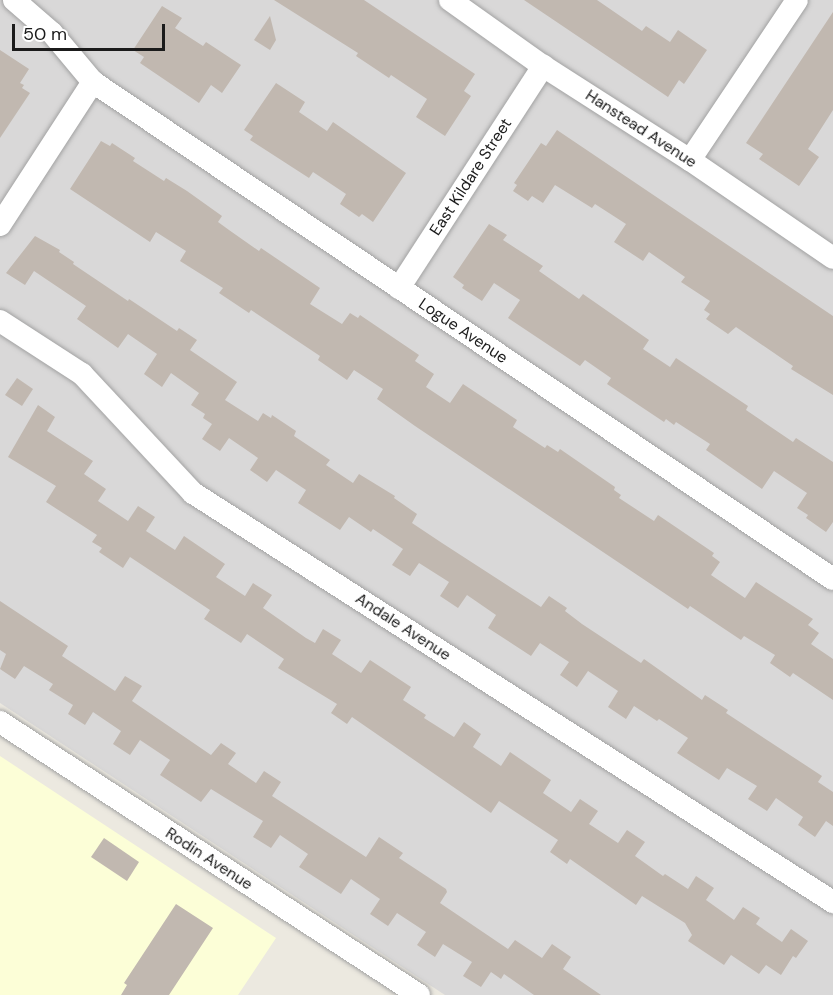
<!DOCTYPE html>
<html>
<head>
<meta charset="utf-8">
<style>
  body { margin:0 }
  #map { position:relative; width:833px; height:995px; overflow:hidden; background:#ece9e0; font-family:"DM Sans",sans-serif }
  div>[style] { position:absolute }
  .residential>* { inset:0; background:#d9d8d8 }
  .education>* { inset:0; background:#fcfed7 }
  .building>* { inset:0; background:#c1b8b0 }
  .roads { filter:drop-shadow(0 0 2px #a2a2a2) drop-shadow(0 0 2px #a2a2a2) }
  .minor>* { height:22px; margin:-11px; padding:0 11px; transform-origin:11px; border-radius:11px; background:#fff }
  span { translate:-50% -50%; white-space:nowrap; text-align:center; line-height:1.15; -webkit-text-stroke:4.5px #fff; paint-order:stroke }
  .street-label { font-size:16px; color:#1b1b1b }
  .scale { position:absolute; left:12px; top:24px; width:153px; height:27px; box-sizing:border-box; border:3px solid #1b1b1b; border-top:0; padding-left:8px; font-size:18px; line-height:21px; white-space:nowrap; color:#1b1b1b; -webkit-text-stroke:4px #fff; paint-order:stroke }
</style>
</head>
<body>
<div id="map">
  <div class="residential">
    <i style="clip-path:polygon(0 0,833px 0,833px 995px,445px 995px,0 703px)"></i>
  </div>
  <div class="education">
    <i style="clip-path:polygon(0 756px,276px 938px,238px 995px,0 995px)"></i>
  </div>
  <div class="building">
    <i style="clip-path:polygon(274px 0,364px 0,475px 74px,464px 91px,471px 96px,445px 136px,416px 117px,427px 99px,391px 75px,389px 78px,356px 56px,358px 53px)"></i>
    <i style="clip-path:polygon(524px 0,597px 0,642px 31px,646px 26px,670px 42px,678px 30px,707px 50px,684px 84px,679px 80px,668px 97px)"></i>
    <i style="clip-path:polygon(162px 6px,182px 18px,175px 28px,203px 46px,206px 42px,241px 65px,222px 93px,211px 85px,199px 103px,140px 63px,144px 57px,133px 50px)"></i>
    <i style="clip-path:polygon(833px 12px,833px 110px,808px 149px,819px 157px,799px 186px,759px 159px,763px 154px,746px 143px)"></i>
    <i style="clip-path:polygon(270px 16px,276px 40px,270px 50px,254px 40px)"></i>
    <i style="clip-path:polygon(0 50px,29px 69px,20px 83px,24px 85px,22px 88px,30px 93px,0 138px)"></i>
    <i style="clip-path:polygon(276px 83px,305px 102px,299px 112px,327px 131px,333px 122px,406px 173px,373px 222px,362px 214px,359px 217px,340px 204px,346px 194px,313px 172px,309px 178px,250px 140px,253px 136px,244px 130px)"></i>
    <i style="clip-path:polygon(557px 130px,833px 316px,833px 395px,791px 369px,793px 366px,736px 327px,728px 334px,706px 319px,710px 314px,704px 310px,710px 301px,681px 282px,685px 277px,649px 252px,643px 261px,614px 242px,626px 224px,595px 204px,592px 208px,555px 185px,543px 203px,532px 196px,528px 201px,513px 191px,517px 185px,514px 183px,541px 143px,546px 146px)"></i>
    <i style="clip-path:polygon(101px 141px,110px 146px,112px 143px,135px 158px,133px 161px,164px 181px,166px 178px,187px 191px,222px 216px,218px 222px,229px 230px,259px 251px,261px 248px,320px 288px,310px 304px,342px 324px,350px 313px,358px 318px,360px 315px,419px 355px,415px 361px,434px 374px,426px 387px,450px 403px,463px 384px,517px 420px,513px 427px,545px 448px,547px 445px,558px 452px,560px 449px,615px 487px,614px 490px,621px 495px,619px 498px,654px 521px,658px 515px,714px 553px,712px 556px,720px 562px,711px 575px,745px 598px,756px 582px,813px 619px,808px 625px,819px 633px,811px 644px,833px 659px,833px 700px,793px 673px,790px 677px,770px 663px,775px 655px,744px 636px,741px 640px,690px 606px,688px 609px,415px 426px,377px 399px,383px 389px,354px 370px,347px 380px,318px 360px,320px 356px,251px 310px,249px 313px,219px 293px,223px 288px,180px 261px,186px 251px,156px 232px,150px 242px,70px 189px)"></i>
    <i style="clip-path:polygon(489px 224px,507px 235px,503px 240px,543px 266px,539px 271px,579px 299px,583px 294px,649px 340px,643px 349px,670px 367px,676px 358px,748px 406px,746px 410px,793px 442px,796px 438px,833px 462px,833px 522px,826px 532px,806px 518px,808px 515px,797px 508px,807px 493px,774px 471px,762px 489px,706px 450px,710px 444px,676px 422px,674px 425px,666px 419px,664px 422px,607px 384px,611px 378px,585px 360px,580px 366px,508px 318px,520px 300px,494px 283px,482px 301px,462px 288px,464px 285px,453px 277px)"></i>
    <i style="clip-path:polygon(35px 236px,60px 250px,59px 252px,74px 262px,73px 264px,128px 301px,129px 299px,177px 331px,179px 328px,197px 340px,190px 350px,237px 382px,225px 400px,258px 421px,263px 413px,271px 418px,272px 415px,296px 431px,294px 436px,330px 460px,326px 465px,353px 483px,359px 474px,395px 496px,394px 498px,417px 514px,412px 523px,442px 543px,541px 607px,549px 596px,567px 608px,565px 611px,582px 624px,641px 663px,644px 659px,702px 700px,705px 695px,728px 710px,726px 713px,822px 776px,818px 782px,833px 792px,833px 826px,826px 821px,815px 837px,798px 825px,803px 817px,776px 798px,767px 811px,748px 799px,757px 786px,727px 768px,719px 780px,677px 753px,688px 738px,659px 719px,657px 721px,634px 706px,626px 719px,608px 707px,618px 691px,588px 671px,577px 687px,560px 675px,569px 662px,540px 643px,531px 656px,488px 628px,496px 615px,467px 595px,458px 608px,440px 596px,449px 582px,419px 563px,410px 576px,392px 565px,403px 549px,373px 529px,371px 532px,349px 517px,340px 530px,298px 503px,306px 490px,276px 470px,267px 482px,250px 470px,258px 458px,229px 438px,220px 451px,202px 439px,212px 424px,203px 418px,205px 414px,191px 405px,199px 393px,171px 373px,162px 387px,144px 374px,157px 354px,128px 334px,118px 348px,77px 319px,86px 306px,34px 271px,25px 285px,6px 273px)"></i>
    <i style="clip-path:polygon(17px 378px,33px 389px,22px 406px,5px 395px)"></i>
    <i style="clip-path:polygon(38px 405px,55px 417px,47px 431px,93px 461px,84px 474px,106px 489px,98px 501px,128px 521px,138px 506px,155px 517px,146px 531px,175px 550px,184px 536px,225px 564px,216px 577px,245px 596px,253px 583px,272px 595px,263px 608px,306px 638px,315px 643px,323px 629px,341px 640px,332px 654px,361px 673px,370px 660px,411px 687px,403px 700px,426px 715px,424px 718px,454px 737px,464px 722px,481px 734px,473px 747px,501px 766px,510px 752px,551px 780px,543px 793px,571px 812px,580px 799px,598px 811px,589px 824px,618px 843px,627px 830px,645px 842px,635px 856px,663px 876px,665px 874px,688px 889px,696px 876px,714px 888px,706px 900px,734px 920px,743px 907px,760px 918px,756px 924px,782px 942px,791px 929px,808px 941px,796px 958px,793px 956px,781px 975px,766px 965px,759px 974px,731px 955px,724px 965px,688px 941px,692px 935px,685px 923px,642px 896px,636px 905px,570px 859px,567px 864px,550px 852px,558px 840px,499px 801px,491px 813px,352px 717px,347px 724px,331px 713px,337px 704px,278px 668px,284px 659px,247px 634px,241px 643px,204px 619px,210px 610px,130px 557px,123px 568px,99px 552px,102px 548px,92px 542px,97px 535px,46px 502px,56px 486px,8px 457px)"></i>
    <i style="clip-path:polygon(0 601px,68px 646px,62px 656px,115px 691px,125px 676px,142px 686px,132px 701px,211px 755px,221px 743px,236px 753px,228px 764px,256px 783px,264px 771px,281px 782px,272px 796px,366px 857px,379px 837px,403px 853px,399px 858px,446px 889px,447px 892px,440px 903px,508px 949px,515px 940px,542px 958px,552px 944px,571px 957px,563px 969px,601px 995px,534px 995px,504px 974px,501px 979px,491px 972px,481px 987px,463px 976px,472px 962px,443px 944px,435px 957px,417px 945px,426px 932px,397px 913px,388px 926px,370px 914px,380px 899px,351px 879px,341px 894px,299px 867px,308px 854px,280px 835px,271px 848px,253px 837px,263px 821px,211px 789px,201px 802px,160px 775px,170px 760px,140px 740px,130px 755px,113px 744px,121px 731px,93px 712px,85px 725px,68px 714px,73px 705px,49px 690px,53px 684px,24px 666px,15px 679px,0 669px,6px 654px,0 650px)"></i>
    <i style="clip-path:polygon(104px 838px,139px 862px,127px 881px,91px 857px)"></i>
    <i style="clip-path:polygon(176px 904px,213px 928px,169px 995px,121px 995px,127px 985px,124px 983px)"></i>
  </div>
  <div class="roads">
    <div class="minor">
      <i style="left:14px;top:0;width:50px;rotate:41deg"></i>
      <i style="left:52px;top:33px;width:64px;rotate:50.1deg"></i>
      <i style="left:93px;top:82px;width:891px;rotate:33.89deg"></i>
      <i style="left:450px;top:0;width:114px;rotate:35.4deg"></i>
      <i style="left:543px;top:66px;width:174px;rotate:32.6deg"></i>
      <i style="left:690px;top:160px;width:173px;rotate:34.4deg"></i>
      <i style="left:690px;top:160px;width:192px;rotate:-56.2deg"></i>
      <i style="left:0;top:225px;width:171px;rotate:-57deg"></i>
      <i style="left:399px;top:288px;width:265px;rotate:-57deg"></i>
      <i style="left:0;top:321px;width:98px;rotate:32.9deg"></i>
      <i style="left:82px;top:374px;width:163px;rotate:47deg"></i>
      <i style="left:193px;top:493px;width:760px;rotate:32.58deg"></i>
      <i style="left:0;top:722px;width:500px;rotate:33.09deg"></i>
    </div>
  </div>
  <div class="street-label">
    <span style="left:641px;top:129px;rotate:33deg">Hanstead Avenue</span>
    <span style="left:471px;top:177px;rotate:-57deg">East Kildare Street</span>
    <span style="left:463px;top:331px;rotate:34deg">Logue Avenue</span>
    <span style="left:403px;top:627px;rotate:33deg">Andale Avenue</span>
    <span style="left:209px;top:859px;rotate:33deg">Rodin Avenue</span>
  </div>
  <div class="scale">50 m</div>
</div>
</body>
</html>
